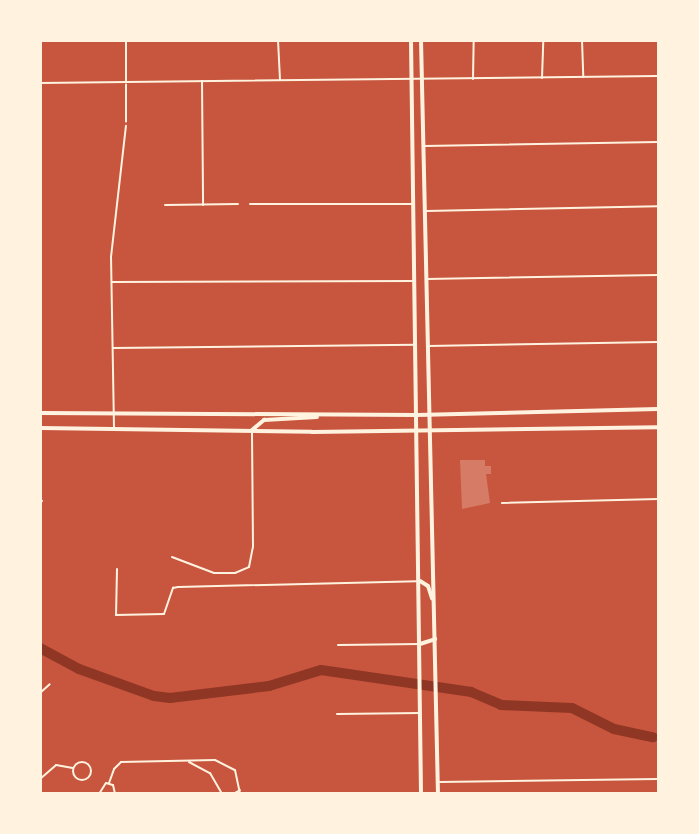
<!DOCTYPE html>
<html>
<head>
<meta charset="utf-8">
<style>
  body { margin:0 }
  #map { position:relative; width:699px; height:834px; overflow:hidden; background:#c8553d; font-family:Mulish,sans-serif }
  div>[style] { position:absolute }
  .river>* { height:10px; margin:-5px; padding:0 5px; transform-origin:5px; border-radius:5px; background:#8f3625 }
  .building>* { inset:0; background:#d67c66 }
  .path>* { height:1.5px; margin:-0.75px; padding:0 0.75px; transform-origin:0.75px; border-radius:0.75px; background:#fff3e0 }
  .service>* { height:1.5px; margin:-0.75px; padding:0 0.75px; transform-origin:0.75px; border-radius:0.75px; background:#fff3e0 }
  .minor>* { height:2px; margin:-1px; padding:0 1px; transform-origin:1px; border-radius:1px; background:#fff3e0 }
  .minor>.ring { margin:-1px; padding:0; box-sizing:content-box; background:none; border:2px solid #fff3e0; border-radius:50% }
  .primary>* { height:4px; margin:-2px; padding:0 2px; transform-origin:2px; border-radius:2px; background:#fff3e0 }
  span { translate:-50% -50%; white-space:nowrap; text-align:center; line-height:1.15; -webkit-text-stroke:4.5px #fff3e0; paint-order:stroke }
  .frame { position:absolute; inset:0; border:42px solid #fff3e0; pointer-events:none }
</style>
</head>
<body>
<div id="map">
  <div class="river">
    <i style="left:40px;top:648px;width:44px;rotate:28.3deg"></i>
    <i style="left:79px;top:669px;width:80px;rotate:19.8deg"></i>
    <i style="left:154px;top:696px;width:16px;rotate:7deg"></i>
    <i style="left:170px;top:698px;width:100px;rotate:-6.9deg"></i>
    <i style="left:269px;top:686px;width:54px;rotate:-17.1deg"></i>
    <i style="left:321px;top:670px;width:152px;rotate:8.3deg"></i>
    <i style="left:471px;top:692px;width:33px;rotate:23deg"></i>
    <i style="left:501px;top:705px;width:71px;rotate:2.4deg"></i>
    <i style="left:572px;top:708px;width:47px;rotate:26.6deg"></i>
    <i style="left:614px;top:729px;width:40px;rotate:12deg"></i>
  </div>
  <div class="building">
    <i style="clip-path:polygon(460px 460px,485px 460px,485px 466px,491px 466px,491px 474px,486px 474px,490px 503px,462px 509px)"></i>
  </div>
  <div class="path">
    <i style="left:126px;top:122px;width:37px;rotate:-90deg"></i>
  </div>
  <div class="service">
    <i style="left:502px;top:503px;width:156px;rotate:-1.5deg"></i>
  </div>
  <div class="minor">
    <i style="left:278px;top:40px;width:40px;rotate:87.1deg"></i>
    <i style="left:582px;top:40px;width:37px;rotate:88deg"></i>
    <i style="left:542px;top:78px;width:38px;rotate:-88deg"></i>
    <i style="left:473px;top:79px;width:39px;rotate:-89deg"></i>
    <i style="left:202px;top:81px;width:124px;rotate:89.5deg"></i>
    <i style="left:126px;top:82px;width:42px;rotate:-90deg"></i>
    <i style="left:40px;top:83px;width:618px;rotate:-0.65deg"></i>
    <i style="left:424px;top:146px;width:234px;rotate:-1deg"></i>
    <i style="left:250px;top:204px;width:162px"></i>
    <i style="left:165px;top:205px;width:73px;rotate:-0.8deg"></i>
    <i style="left:426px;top:211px;width:232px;rotate:-1.2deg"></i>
    <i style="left:427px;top:279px;width:231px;rotate:-1deg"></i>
    <i style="left:112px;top:282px;width:302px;rotate:-0.2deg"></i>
    <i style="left:428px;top:346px;width:230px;rotate:-1deg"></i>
    <i style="left:113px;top:348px;width:303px;rotate:-0.6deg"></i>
    <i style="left:114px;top:428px;width:171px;rotate:-91deg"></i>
    <i style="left:111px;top:257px;width:132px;rotate:-83.5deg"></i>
    <i style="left:40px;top:503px;width:3px;rotate:-45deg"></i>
    <i style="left:172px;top:557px;width:45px;rotate:20.9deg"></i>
    <i style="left:214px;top:573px;width:21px"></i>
    <i style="left:235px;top:573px;width:15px;rotate:-23deg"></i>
    <i style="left:249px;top:567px;width:20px;rotate:-79deg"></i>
    <i style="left:253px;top:547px;width:116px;rotate:-90.5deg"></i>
    <i style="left:117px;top:569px;width:46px;rotate:91.2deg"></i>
    <i style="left:116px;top:615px;width:48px;rotate:-1.2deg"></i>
    <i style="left:164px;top:614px;width:28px;rotate:-71deg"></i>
    <i style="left:173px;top:588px;width:5px;rotate:-11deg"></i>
    <i style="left:178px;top:587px;width:239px;rotate:-1.4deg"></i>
    <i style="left:338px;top:645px;width:82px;rotate:-0.7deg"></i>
    <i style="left:40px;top:693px;width:13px;rotate:-42deg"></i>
    <i style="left:337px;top:714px;width:83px;rotate:-0.7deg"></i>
    <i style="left:189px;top:762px;width:24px;rotate:28deg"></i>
    <i style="left:210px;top:773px;width:24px;rotate:60deg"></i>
    <i class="ring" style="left:73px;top:762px;width:16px;height:16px"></i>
    <i style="left:40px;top:779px;width:21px;rotate:-41deg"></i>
    <i style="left:56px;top:765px;width:17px;rotate:10deg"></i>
    <i style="left:440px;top:782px;width:218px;rotate:-0.8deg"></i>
    <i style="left:109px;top:783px;width:15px;rotate:-70deg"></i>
    <i style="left:114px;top:769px;width:10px;rotate:-45deg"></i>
    <i style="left:121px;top:762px;width:94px;rotate:-1.2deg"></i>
    <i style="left:215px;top:760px;width:22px;rotate:27deg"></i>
    <i style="left:235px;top:770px;width:25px;rotate:78deg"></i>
    <i style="left:99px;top:794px;width:13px;rotate:-58deg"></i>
    <i style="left:106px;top:783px;width:7px;rotate:16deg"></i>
    <i style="left:113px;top:785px;width:9px;rotate:77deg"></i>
    <i style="left:233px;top:794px;width:8px;rotate:-30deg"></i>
  </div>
  <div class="primary">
    <i style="left:411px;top:40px;width:754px;rotate:89.24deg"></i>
    <i style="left:421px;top:40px;width:754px;rotate:88.71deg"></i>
    <i style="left:40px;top:413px;width:377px;rotate:0.3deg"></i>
    <i style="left:417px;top:415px;width:241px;rotate:-1.4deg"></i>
    <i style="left:40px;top:428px;width:272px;rotate:0.8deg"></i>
    <i style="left:312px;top:432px;width:346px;rotate:-0.8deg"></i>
    <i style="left:252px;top:430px;width:16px;rotate:-40deg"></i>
    <i style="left:264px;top:420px;width:53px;rotate:-3.2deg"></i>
    <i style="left:420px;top:581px;width:9px;rotate:32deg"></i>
    <i style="left:428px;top:586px;width:13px;rotate:72deg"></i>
    <i style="left:420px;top:644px;width:16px;rotate:-18deg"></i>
  </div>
  <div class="frame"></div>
</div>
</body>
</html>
